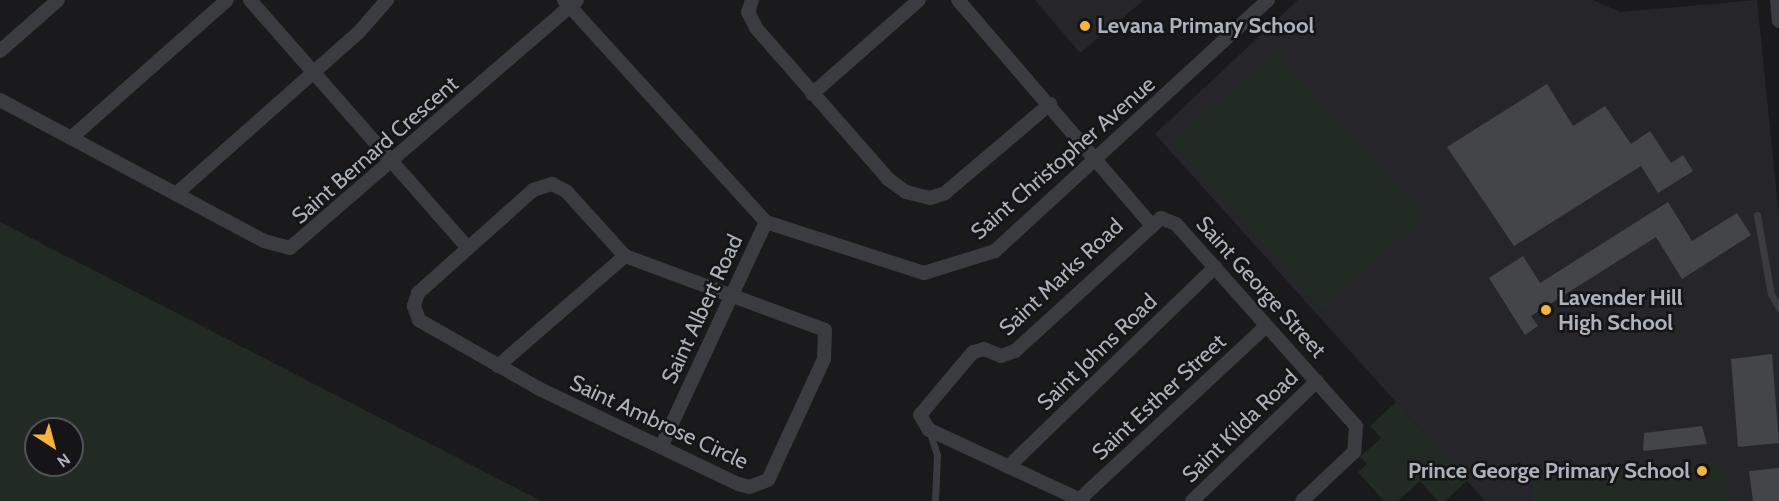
<!DOCTYPE html>
<html>
<head>
<meta charset="utf-8">
<style>
  body { margin:0 }
  #map { position:relative; width:1779px; height:501px; overflow:hidden; background:#1a1a1c; font-family:Cabin,sans-serif }
  div>[style] { position:absolute }
  .built>* { inset:0; background:#26262a }
  .green>* { inset:0; background:#222b23 }
  .building>* { inset:0; background:#444549 }
  .service>* { height:7px; margin:-3.5px; padding:0 3.5px; transform-origin:3.5px; border-radius:3.5px; background:#3b3c42 }
  .minor>* { height:14px; margin:-7px; padding:0 7px; transform-origin:7px; border-radius:7px; background:#3b3c42 }
  .dots>* { width:16px; height:16px; translate:-50% -50%; box-sizing:border-box; border:3px solid #151518; border-radius:50% }
  span { translate:-50% -50%; white-space:nowrap; text-align:center; line-height:1.15; -webkit-text-stroke:5px #151518; paint-order:stroke }
  .poi-label { font-size:22px; color:#acb1bc; font-weight:700 }
  .left { translate:0 -50%; text-align:left }
  .right { translate:-100% -50%; text-align:right }
  .street-label { font-size:22px; color:#acb1bc }
  .north { position:absolute; left:24px; top:417px; width:60px; height:60px; box-sizing:border-box; background:#151518; border:2px solid #51535a; border-radius:50%; rotate:144deg; font-size:16px; font-weight:700; line-height:24px; text-align:center; color:#acb1bc }
  .north::after { content:''; display:block; margin:auto; width:21px; height:27px; background:#f8b437; clip-path:polygon(50% 0,100% 100%,50% 72%,0 100%) }
</style>
</head>
<body>
<div id="map">
  <div class="built">
    <i style="clip-path:polygon(1035px 0,1144px 0,1080px 53px)"></i>
    <i style="clip-path:polygon(1298px 0,1593px 0,1620px 12px,1757px 0,1779px 217px,1779px 501px,1485px 501px,1155px 134px)"></i>
  </div>
  <div class="green">
    <i style="clip-path:polygon(1276px 51px,1425px 218px,1322px 310px,1173px 143px)"></i>
    <i style="clip-path:polygon(evenodd,0 222px,541px 501px,0 501px,0 222px,36px 429px,72px 429px,72px 465px,36px 465px,36px 429px)"></i>
    <i style="clip-path:polygon(1396px 402px,1467px 481px,1445px 501px,1438px 501px,1420px 481px,1398px 501px,1384px 501px,1358px 472px,1367px 464px,1360px 457px,1381px 438px,1370px 426px)"></i>
    <i style="clip-path:polygon(1715px 463px,1726px 472px,1729px 501px,1533px 501px,1531px 479px)"></i>
  </div>
  <div class="building">
    <i style="clip-path:polygon(1547px 84px,1573px 126px,1605px 106px,1631px 144px,1650px 131px,1671px 163px,1683px 155px,1693px 171px,1658px 193px,1641px 166px,1514px 246px,1447px 147px)"></i>
    <i style="clip-path:polygon(1668px 202px,1692px 241px,1737px 213px,1751px 235px,1682px 279px,1656px 237px,1531px 316px,1538px 326px,1525px 335px,1489px 278px,1523px 256px,1540px 283px)"></i>
    <i style="clip-path:polygon(1772px 354px,1779px 443px,1738px 447px,1731px 359px)"></i>
    <i style="clip-path:polygon(1702px 426px,1707px 444px,1643px 451px,1644px 433px)"></i>
    <i style="clip-path:polygon(1779px 468px,1779px 501px,1753px 501px,1749px 471px)"></i>
  </div>
  <div class="service">
    <i style="left:1757px;top:215px;width:80px;rotate:80deg"></i>
    <i style="left:1771px;top:294px;width:16px;rotate:60deg"></i>
    <i style="left:929px;top:430px;width:26px;rotate:72deg"></i>
    <i style="left:937px;top:455px;width:46px;rotate:92.5deg"></i>
  </div>
  <div class="minor">
    <i style="left:250px;top:0;width:330px;rotate:48.7deg"></i>
    <i style="left:564px;top:0;width:300px;rotate:47.7deg"></i>
    <i style="left:766px;top:222px;width:166px;rotate:17.9deg"></i>
    <i style="left:924px;top:273px;width:74px;rotate:-17.2deg"></i>
    <i style="left:995px;top:251px;width:371px;rotate:-42.6deg"></i>
    <i style="left:752px;top:0;width:13px;rotate:108deg"></i>
    <i style="left:748px;top:12px;width:18px;rotate:63deg"></i>
    <i style="left:756px;top:28px;width:201px;rotate:48.8deg"></i>
    <i style="left:888px;top:179px;width:22px;rotate:36deg"></i>
    <i style="left:906px;top:192px;width:25px;rotate:14deg"></i>
    <i style="left:930px;top:198px;width:16px;rotate:-18deg"></i>
    <i style="left:945px;top:193px;width:138px;rotate:-40.3deg"></i>
    <i style="left:958px;top:0;width:294px;rotate:49.3deg"></i>
    <i style="left:1777px;top:0;width:21px;rotate:85deg"></i>
    <i style="left:0;top:51px;width:77px;rotate:-41.3deg"></i>
    <i style="left:812px;top:94px;width:142px;rotate:-41.3deg"></i>
    <i style="left:0;top:100px;width:299px;rotate:28.1deg"></i>
    <i style="left:264px;top:241px;width:27px;rotate:15deg"></i>
    <i style="left:290px;top:248px;width:379px;rotate:-40.8deg"></i>
    <i style="left:71px;top:138px;width:208px;rotate:-41.5deg"></i>
    <i style="left:552px;top:184px;width:16px;rotate:27deg"></i>
    <i style="left:566px;top:191px;width:88px;rotate:47.8deg"></i>
    <i style="left:625px;top:256px;width:213px;rotate:20.3deg"></i>
    <i style="left:825px;top:330px;width:29px;rotate:92deg"></i>
    <i style="left:824px;top:359px;width:133px;rotate:114.8deg"></i>
    <i style="left:768px;top:480px;width:19px;rotate:159deg"></i>
    <i style="left:750px;top:487px;width:12px;rotate:-166deg"></i>
    <i style="left:738px;top:484px;width:222px;rotate:-154.4deg"></i>
    <i style="left:538px;top:388px;width:137px;rotate:-150.3deg"></i>
    <i style="left:419px;top:320px;width:15px;rotate:-110deg"></i>
    <i style="left:414px;top:306px;width:14px;rotate:-73deg"></i>
    <i style="left:418px;top:293px;width:154px;rotate:-41.8deg"></i>
    <i style="left:533px;top:190px;width:20px;rotate:-18deg"></i>
    <i style="left:176px;top:194px;width:244px;rotate:-41.5deg"></i>
    <i style="left:359px;top:32px;width:43px;rotate:-48.8deg"></i>
    <i style="left:498px;top:366px;width:168px;rotate:-40.9deg"></i>
    <i style="left:661px;top:447px;width:248px;rotate:-65deg"></i>
    <i style="left:1008px;top:467px;width:288px;rotate:-44deg"></i>
    <i style="left:1080px;top:499px;width:254px;rotate:-42.9deg"></i>
    <i style="left:1083px;top:501px;width:170px;rotate:-155.2deg"></i>
    <i style="left:929px;top:430px;width:17px;rotate:-121deg"></i>
    <i style="left:920px;top:415px;width:82px;rotate:-49.9deg"></i>
    <i style="left:973px;top:352px;width:11px;rotate:-15deg"></i>
    <i style="left:984px;top:349px;width:18px;rotate:22deg"></i>
    <i style="left:1001px;top:356px;width:15px;rotate:-20deg"></i>
    <i style="left:1015px;top:351px;width:197px;rotate:-42.3deg"></i>
    <i style="left:1161px;top:218px;width:16px;rotate:22deg"></i>
    <i style="left:1176px;top:224px;width:271px;rotate:48.3deg"></i>
    <i style="left:1356px;top:426px;width:26px;rotate:94deg"></i>
    <i style="left:1354px;top:452px;width:71px;rotate:136.7deg"></i>
    <i style="left:1192px;top:501px;width:173px;rotate:-43.8deg"></i>
  </div>
  <div class="dots">
    <i style="left:1085px;top:26px;background:#f8b437"></i>
    <i style="left:1546px;top:310px;background:#f8b437"></i>
    <i style="left:1702px;top:471px;background:#f8b437"></i>
  </div>
  <div class="poi-label">
    <span class="left" style="left:1097px;top:26px">Levana Primary School</span>
    <span class="left" style="left:1558px;top:310px">Lavender Hill<br>High School</span>
    <span class="right" style="left:1690px;top:471px">Prince George Primary School</span>
  </div>
  <div class="street-label">
    <span style="left:375px;top:150px;rotate:-41deg">Saint Bernard Crescent</span>
    <span style="left:1063px;top:158px;rotate:-41deg">Saint Christopher Avenue</span>
    <span style="left:1061px;top:277px;rotate:-43deg">Saint Marks Road</span>
    <span style="left:1261px;top:287px;rotate:48deg">Saint George Street</span>
    <span style="left:702px;top:309px;rotate:-65deg">Saint Albert Road</span>
    <span style="left:1097px;top:352px;rotate:-44deg">Saint Johns Road</span>
    <span style="left:1159px;top:397px;rotate:-43deg">Saint Esther Street</span>
    <span style="left:659px;top:422px;rotate:25deg">Saint Ambrose Circle</span>
    <span style="left:1240px;top:426px;rotate:-44deg">Saint Kilda Road</span>
  </div>
  <div class="north">N</div>
</div>
</body>
</html>
